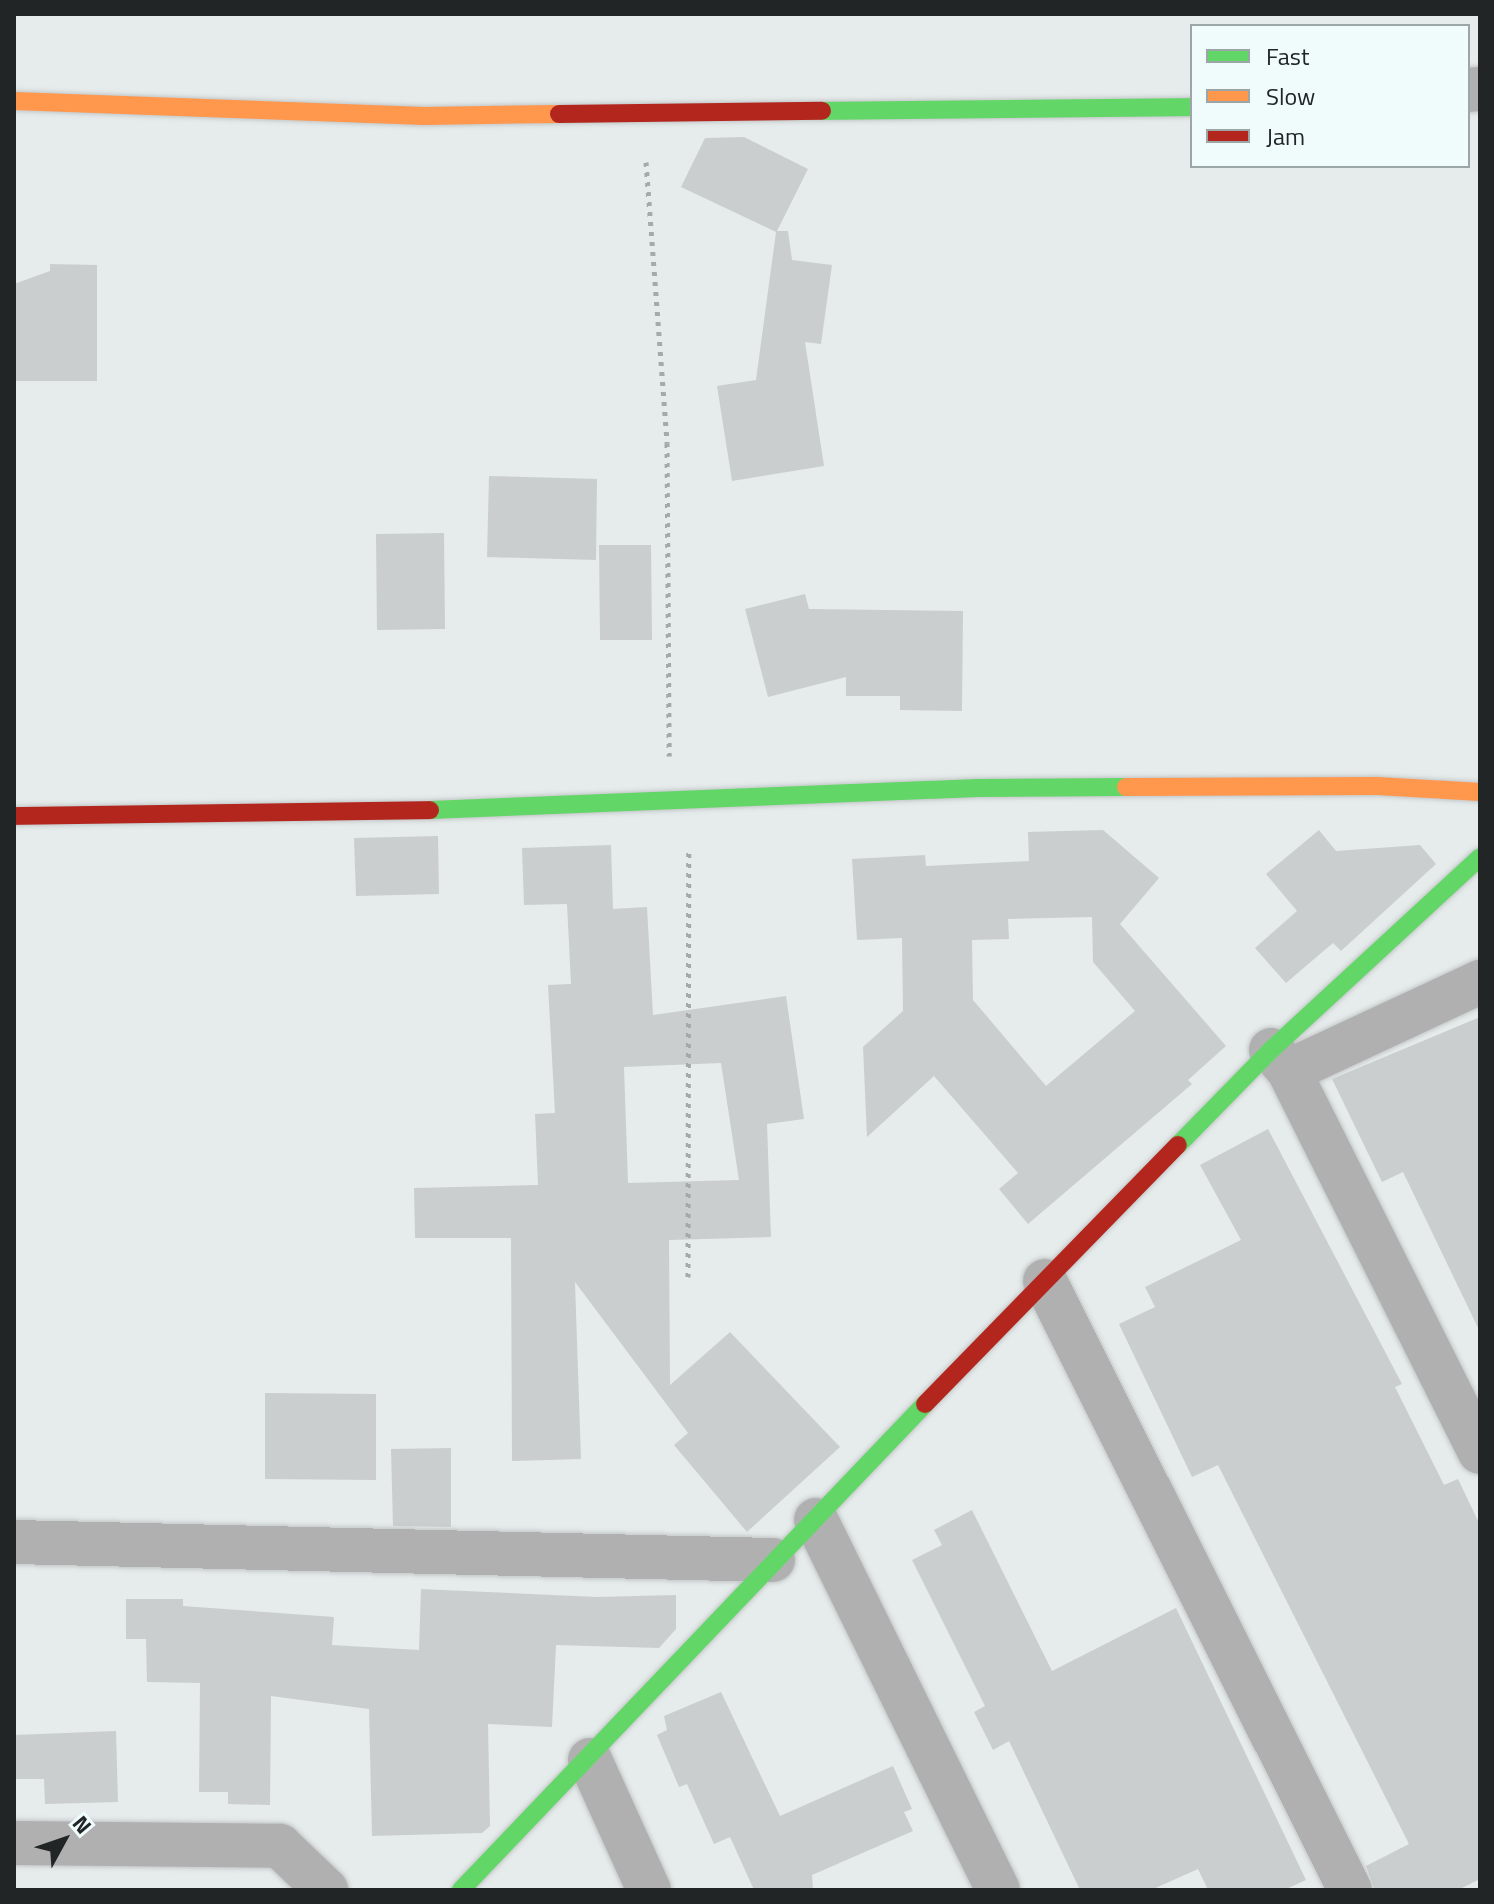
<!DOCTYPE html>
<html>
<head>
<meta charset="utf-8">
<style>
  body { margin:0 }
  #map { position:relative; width:1494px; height:1904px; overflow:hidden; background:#e6ebeb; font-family:"Titillium Web",sans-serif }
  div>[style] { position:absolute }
  .building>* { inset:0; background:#cacece }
  .path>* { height:5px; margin-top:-2.5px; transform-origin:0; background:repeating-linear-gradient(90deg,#a7a8a8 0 4px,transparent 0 10px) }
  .roads { filter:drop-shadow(0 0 2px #c3c7c7) drop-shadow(0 0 2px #c3c7c7) }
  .street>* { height:44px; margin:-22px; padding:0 22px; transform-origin:22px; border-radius:22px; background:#b0b0b0 }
  .fast>* { height:18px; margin:-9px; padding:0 9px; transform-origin:9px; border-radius:9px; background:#63d668 }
  .slow>* { height:18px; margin:-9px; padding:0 9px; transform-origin:9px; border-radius:9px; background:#ff974d }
  .jam>* { height:18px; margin:-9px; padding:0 9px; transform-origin:9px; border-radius:9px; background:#b3261e }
  span { translate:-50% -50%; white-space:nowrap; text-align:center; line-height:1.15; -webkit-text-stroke:6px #f0fcfc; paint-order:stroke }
  .frame { position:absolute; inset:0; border:16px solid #212525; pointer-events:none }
  .legend { position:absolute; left:1190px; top:24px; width:280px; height:144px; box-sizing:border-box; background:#f0fcfc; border:2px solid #9da6a6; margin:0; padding:10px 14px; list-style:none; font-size:24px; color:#212525 }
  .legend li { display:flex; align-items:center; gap:16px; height:40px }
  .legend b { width:40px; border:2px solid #9da6a6 }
  .north { position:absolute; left:24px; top:1800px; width:80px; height:80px; -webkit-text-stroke:6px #f0fcfc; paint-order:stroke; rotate:50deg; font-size:22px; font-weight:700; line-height:32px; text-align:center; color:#212525 }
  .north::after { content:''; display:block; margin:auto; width:28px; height:36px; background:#212525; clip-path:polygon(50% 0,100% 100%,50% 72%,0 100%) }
</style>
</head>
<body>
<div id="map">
  <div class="building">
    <i style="clip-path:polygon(744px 137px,808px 169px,777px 231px,788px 231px,792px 260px,832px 265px,821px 344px,805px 342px,824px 466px,732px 481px,717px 386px,756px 380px,776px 232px,681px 187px,705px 138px)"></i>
    <i style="clip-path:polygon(50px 264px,97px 265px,97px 381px,14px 381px,14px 284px,50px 271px)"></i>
    <i style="clip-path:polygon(489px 476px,597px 479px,596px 560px,487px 557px)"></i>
    <i style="clip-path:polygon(444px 533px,445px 629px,377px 630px,376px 534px)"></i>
    <i style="clip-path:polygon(599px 545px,651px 545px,652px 640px,600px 640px)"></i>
    <i style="clip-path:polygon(805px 594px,809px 609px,963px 611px,962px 711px,900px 710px,900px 696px,846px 696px,846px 677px,768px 697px,745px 609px)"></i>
    <i style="clip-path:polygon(evenodd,1103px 830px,1159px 878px,1120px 924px,1226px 1046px,1188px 1080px,1192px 1084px,1028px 1224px,999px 1189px,1018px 1173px,934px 1076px,867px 1137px,863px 1047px,903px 1011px,902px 938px,857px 940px,852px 859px,925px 855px,926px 866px,1029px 861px,1028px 832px,1103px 830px,1092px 917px,1093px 962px,1135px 1011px,1046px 1086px,973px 1000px,972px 940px,1009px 939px,1008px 919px,1092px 917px)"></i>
    <i style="clip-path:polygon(1319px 830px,1336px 851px,1420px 845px,1436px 864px,1341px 951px,1333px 943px,1286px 983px,1255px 948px,1297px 911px,1266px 874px)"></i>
    <i style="clip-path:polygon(438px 836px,439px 894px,356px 896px,354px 838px)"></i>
    <i style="clip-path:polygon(evenodd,611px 845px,613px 909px,647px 907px,653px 1015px,786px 996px,804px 1119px,767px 1124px,771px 1237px,669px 1240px,670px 1385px,730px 1332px,840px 1447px,747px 1532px,674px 1445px,688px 1433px,575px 1282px,581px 1459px,512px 1461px,511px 1238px,415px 1238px,414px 1188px,538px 1185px,535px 1114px,555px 1113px,548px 985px,571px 984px,567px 904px,524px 905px,522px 848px,611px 845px,721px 1063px,739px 1180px,628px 1183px,624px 1067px,721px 1063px)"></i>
    <i style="clip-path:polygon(1480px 1017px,1480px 1332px,1403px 1172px,1382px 1182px,1332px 1079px)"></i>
    <i style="clip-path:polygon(1268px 1129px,1402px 1384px,1395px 1387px,1444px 1485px,1458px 1479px,1480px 1525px,1480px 1879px,1458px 1890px,1375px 1890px,1366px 1866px,1409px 1844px,1218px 1465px,1192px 1477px,1119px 1324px,1155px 1307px,1145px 1287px,1241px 1240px,1200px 1165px)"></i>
    <i style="clip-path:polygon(265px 1393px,376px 1394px,376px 1480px,265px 1479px)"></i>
    <i style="clip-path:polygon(451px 1448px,451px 1527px,393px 1526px,391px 1449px)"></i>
    <i style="clip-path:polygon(972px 1510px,1052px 1671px,1176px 1608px,1306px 1880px,1284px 1890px,1208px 1890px,1198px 1869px,1151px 1890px,1080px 1890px,1009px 1741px,993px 1750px,974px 1712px,985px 1706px,912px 1560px,942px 1545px,934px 1530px)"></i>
    <i style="clip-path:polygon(421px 1589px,597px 1597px,676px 1595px,676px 1629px,659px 1648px,556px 1645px,552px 1727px,488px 1724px,490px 1826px,482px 1833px,372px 1836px,369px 1709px,271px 1696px,270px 1805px,228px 1804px,228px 1792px,199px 1792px,200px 1683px,147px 1682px,146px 1639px,126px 1639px,126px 1599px,183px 1599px,183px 1606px,334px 1617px,332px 1645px,419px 1650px)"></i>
    <i style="clip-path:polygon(721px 1692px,780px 1816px,893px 1766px,912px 1809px,904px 1812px,913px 1831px,812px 1875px,813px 1890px,754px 1890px,730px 1837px,714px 1844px,687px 1784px,679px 1787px,657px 1735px,667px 1730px,664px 1716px)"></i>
    <i style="clip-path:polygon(116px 1731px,118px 1802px,45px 1804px,44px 1779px,14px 1779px,14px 1735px)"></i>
  </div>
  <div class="path">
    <i style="left:646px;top:162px;width:282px;rotate:85.7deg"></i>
    <i style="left:667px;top:443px;width:313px;rotate:89.6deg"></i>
    <i style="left:688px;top:1277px;width:427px;rotate:-89.9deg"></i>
  </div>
  <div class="roads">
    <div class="street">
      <i style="left:1468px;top:90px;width:12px;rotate:-5deg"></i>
      <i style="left:1271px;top:1050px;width:28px;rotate:49deg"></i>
      <i style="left:1289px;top:1071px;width:426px;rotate:63.4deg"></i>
      <i style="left:1289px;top:1071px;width:211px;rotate:-25deg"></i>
      <i style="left:1045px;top:1281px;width:681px;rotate:63.4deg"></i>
      <i style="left:816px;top:1520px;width:412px;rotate:63.8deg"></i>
      <i style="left:14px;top:1542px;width:759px;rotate:1.36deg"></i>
      <i style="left:590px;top:1760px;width:143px;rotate:65.6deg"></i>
      <i style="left:14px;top:1843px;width:266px;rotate:0.6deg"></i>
      <i style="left:280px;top:1846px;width:64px;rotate:43.7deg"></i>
    </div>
    <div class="fast">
      <i style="left:822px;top:111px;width:370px;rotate:-0.6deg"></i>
      <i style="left:430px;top:810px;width:548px;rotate:-2.3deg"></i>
      <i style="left:978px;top:788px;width:148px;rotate:-0.4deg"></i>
      <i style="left:1178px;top:1145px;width:133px;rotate:-45.6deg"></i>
      <i style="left:1271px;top:1050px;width:284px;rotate:-42.7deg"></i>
      <i style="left:461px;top:1890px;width:672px;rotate:-46.33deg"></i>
    </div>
    <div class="slow">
      <i style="left:14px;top:101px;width:411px;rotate:2.1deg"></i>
      <i style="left:425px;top:116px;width:134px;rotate:-0.9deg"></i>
      <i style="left:1126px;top:787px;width:251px;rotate:-0.2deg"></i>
      <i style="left:1377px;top:786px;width:103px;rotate:3.3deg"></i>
    </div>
    <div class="jam">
      <i style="left:559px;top:114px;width:263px;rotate:-0.7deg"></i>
      <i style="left:14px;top:816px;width:416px;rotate:-0.8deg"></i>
      <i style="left:925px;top:1404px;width:362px;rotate:-45.7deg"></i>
    </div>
  </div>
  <div class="frame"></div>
  <ul class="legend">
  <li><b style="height:10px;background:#63d668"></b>Fast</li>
  <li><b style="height:10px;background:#ff974d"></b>Slow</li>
  <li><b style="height:10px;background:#b3261e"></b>Jam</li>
  </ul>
  <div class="north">N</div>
</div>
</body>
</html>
